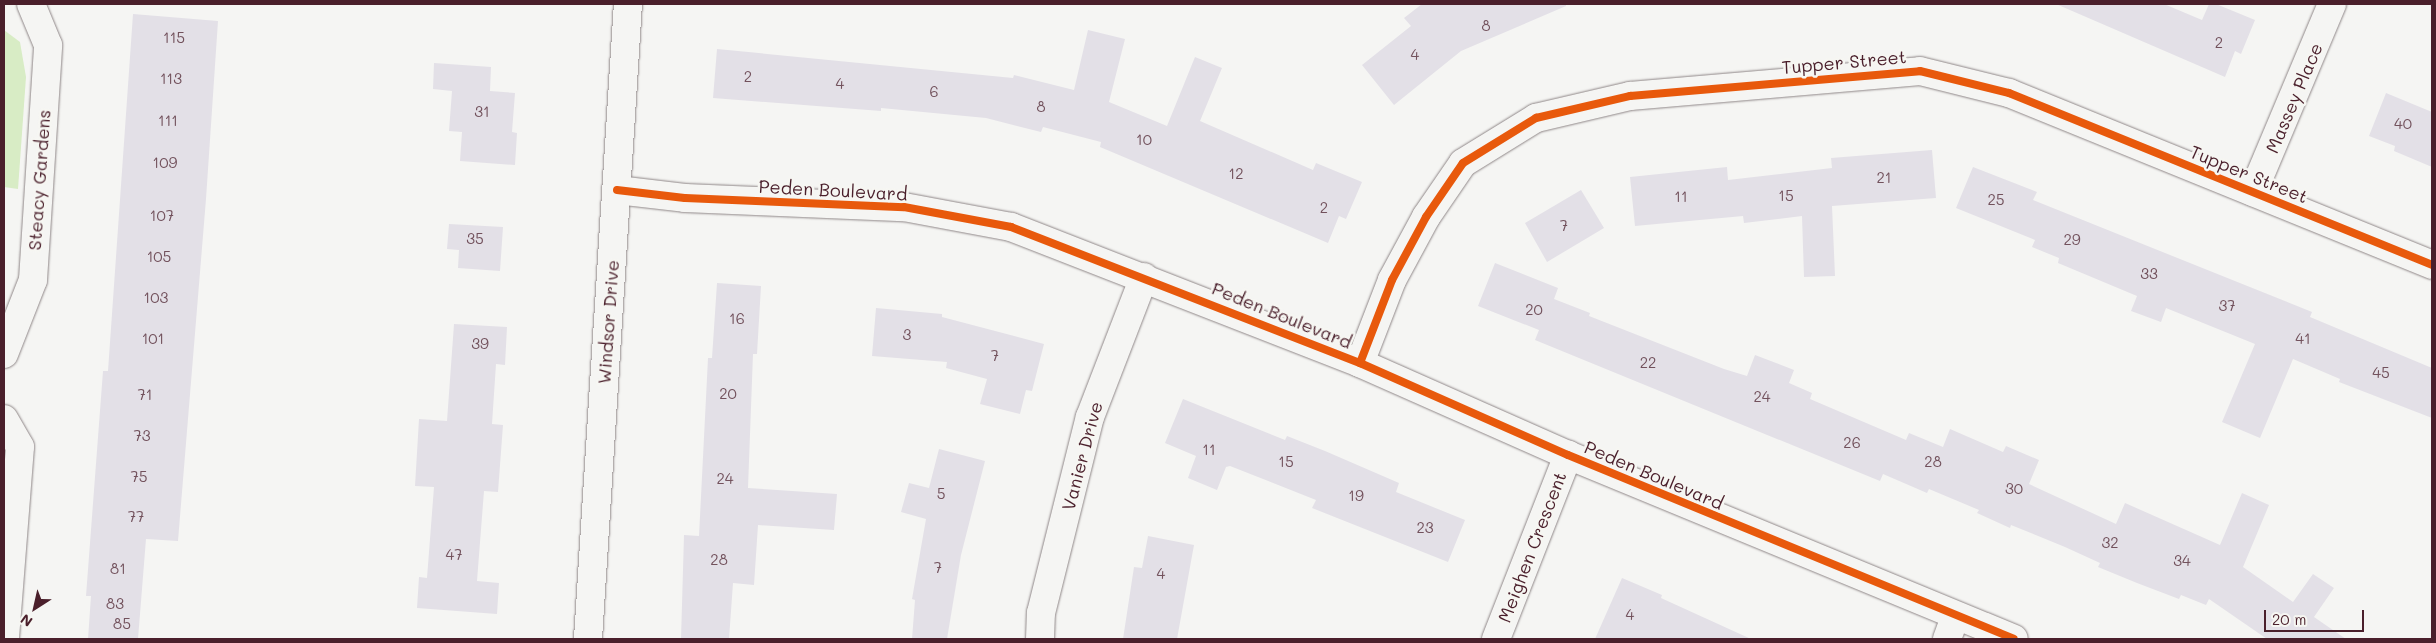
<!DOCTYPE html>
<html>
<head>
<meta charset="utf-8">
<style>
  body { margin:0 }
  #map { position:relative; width:2436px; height:643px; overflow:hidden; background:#f5f5f3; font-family:Mali,sans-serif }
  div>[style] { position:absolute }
  .green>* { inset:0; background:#d8ecc5 }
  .building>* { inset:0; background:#e3e0e7 }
  .roads { filter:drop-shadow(0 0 1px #8f8788) drop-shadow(0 0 1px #8f8788) }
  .minor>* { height:28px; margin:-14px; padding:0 14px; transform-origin:14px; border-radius:14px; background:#f5f5f3 }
  .cycleway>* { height:8px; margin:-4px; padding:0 4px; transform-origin:4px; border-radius:4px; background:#e8590c }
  span { translate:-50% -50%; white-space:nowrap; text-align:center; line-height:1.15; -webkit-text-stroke:5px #f6f6f2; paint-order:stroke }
  .number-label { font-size:15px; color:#72515c }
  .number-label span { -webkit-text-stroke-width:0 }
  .street-label { font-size:18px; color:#4a1f2b }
  .frame { position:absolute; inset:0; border:5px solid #4a1f2b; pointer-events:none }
  .north { position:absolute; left:10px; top:583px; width:50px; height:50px; -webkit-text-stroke:4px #f6f6f2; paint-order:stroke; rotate:215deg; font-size:14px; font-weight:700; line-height:20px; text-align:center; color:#4a1f2b }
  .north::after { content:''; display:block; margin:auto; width:18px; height:22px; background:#4a1f2b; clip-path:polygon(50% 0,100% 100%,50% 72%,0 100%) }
  .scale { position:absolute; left:2264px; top:610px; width:100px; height:22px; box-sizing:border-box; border:2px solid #4a1f2b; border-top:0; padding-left:6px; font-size:15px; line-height:18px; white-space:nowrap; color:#4a1f2b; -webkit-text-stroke:4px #f6f6f2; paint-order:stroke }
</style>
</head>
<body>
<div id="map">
  <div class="green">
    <i style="clip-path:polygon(4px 30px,20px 42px,26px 77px,18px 189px,4px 187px)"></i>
  </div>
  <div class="building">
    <i style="clip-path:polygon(1422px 4px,1566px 4px,1566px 6px,1461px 51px,1394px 105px,1362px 65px,1411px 26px,1404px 18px)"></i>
    <i style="clip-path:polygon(2056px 4px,2164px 4px,2202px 20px,2209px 4px,2216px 4px,2255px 20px,2241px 54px,2235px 51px,2225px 77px)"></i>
    <i style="clip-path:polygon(133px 14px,218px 21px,206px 199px,178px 541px,146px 539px,138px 639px,88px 639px,91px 596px,86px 596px,103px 371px,108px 371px)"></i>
    <i style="clip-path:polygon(1088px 30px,1125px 39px,1109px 102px,1167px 126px,1195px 57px,1222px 68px,1200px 121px,1313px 170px,1316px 163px,1362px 182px,1346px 219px,1339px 216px,1328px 243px,1100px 147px,1101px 142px,1043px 127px,1041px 132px,986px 118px,881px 108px,881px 111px,713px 98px,717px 49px,1013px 78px,1014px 75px,1074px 90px)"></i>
    <i style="clip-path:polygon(434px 63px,491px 67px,490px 91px,515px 93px,512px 132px,517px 133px,515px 165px,460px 161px,462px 132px,449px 131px,452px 91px,433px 89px)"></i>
    <i style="clip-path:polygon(2386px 93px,2432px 112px,2432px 167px,2394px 151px,2395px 146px,2369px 136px)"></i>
    <i style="clip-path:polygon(1932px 150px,1936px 198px,1832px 206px,1835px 276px,1804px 277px,1802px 216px,1744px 223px,1743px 216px,1635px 226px,1630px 177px,1727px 167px,1728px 180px,1832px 168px,1831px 158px)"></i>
    <i style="clip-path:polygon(1973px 167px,2037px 192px,2033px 200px,2312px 312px,2310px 317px,2432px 368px,2432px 418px,2339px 382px,2340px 379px,2293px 359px,2260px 438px,2222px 422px,2255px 344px,2166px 308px,2161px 322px,2131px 311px,2137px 296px,2058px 263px,2059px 258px,2032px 247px,2035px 240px,1956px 208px)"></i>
    <i style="clip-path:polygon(1581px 190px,1604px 228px,1547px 262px,1525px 223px)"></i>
    <i style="clip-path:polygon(449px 224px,503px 227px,500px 271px,458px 268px,459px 250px,447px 249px)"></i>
    <i style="clip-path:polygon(1495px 263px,1558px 288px,1554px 299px,1590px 313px,1589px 316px,1724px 369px,1747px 376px,1755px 355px,1794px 370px,1789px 383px,1812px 393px,1810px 399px,1906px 440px,1909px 433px,1943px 447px,1950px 429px,2003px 452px,2006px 446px,2039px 460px,2029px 484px,2116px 524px,2125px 503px,2220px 545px,2242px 493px,2269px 505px,2243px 567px,2293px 602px,2313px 574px,2334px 588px,2314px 617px,2346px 639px,2267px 639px,2209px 599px,2206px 605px,2181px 595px,2179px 599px,2137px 583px,2098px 567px,2100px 563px,2065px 547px,2011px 525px,2010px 528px,1977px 513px,1979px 510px,1929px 489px,1927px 493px,1883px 474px,1880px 481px,1535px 340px,1539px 330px,1478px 306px)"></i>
    <i style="clip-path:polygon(717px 283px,761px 286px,757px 354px,753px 354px,748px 488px,837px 494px,834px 530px,758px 525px,754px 585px,733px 583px,729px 639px,681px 639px,684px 535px,699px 536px,708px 358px,712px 358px)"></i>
    <i style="clip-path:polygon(876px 308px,942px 314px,942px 317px,1044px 344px,1032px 391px,1026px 390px,1020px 414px,980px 404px,987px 379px,946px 368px,947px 362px,872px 356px)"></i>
    <i style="clip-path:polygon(454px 324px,507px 327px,505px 365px,496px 364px,492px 424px,503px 425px,498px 492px,484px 491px,477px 581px,499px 583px,497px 614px,417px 608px,419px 577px,427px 578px,434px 487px,415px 486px,419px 419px,447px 421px)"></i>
    <i style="clip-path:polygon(1183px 399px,1285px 440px,1287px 436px,1325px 451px,1399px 483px,1396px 492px,1465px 520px,1448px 562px,1312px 508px,1316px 500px,1230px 466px,1226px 467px,1217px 490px,1188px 478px,1196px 456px,1165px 443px)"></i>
    <i style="clip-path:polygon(939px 449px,985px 461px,961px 555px,947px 639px,912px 639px,915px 600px,912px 599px,926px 519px,901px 512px,909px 483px,929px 488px)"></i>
    <i style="clip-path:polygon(1148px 536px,1194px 545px,1177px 639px,1123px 639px,1134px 567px,1142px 568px)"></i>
    <i style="clip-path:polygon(1622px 578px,1662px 595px,1661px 598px,1751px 639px,1595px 639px)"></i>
  </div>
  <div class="roads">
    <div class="minor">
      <i style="left:617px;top:190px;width:68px;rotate:6.7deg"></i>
      <i style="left:685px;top:198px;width:219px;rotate:2.4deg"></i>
      <i style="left:904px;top:207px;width:109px;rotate:10.6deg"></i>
      <i style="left:1011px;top:227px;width:375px;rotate:21.3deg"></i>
      <i style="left:1360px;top:363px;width:227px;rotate:23.9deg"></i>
      <i style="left:1568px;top:455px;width:482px;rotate:22.4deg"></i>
      <i style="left:2253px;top:192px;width:204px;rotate:-67.2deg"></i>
      <i style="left:4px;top:354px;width:79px;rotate:-68.6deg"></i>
      <i style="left:33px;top:280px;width:235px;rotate:-86.3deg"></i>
      <i style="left:48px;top:45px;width:44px;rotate:-112.5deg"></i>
      <i style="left:1360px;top:363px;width:89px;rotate:-68.9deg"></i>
      <i style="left:1392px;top:280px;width:72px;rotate:-61.6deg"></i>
      <i style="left:1426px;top:217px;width:65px;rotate:-55.6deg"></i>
      <i style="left:1463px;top:163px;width:86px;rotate:-31.7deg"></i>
      <i style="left:1536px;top:118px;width:97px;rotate:-13.2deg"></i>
      <i style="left:1630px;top:96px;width:291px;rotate:-4.9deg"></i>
      <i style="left:1920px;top:71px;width:92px;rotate:13.9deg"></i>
      <i style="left:2009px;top:93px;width:457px;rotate:22.1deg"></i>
      <i style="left:4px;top:419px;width:32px;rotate:60deg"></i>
      <i style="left:20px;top:447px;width:193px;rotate:94.5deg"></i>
      <i style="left:588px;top:639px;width:636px;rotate:-86.4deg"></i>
      <i style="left:1040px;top:639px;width:26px;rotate:-88deg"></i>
      <i style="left:1041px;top:613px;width:202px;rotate:-76deg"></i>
      <i style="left:1090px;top:417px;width:150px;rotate:-68.9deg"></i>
      <i style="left:1496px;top:639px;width:198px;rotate:-68.6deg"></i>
      <i style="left:1947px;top:639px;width:23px;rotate:-70deg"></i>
    </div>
  </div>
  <div class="cycleway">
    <i style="left:617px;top:190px;width:68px;rotate:6.7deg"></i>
    <i style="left:685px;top:198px;width:219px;rotate:2.4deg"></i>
    <i style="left:904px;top:207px;width:109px;rotate:10.6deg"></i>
    <i style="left:1011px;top:227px;width:375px;rotate:21.3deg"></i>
    <i style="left:1360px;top:363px;width:227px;rotate:23.9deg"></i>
    <i style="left:1568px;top:455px;width:482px;rotate:22.4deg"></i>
    <i style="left:1360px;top:363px;width:89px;rotate:-68.9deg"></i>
    <i style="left:1392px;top:280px;width:72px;rotate:-61.6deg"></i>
    <i style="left:1426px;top:217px;width:65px;rotate:-55.6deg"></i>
    <i style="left:1463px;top:163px;width:86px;rotate:-31.7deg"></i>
    <i style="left:1536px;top:118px;width:97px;rotate:-13.2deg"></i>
    <i style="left:1630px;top:96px;width:291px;rotate:-4.9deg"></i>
    <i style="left:1920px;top:71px;width:92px;rotate:13.9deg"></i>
    <i style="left:2009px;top:93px;width:457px;rotate:22.1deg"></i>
  </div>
  <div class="number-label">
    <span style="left:1486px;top:26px">8</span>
    <span style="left:174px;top:38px">115</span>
    <span style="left:2219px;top:43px">2</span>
    <span style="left:1415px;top:55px">4</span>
    <span style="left:748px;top:77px">2</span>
    <span style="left:171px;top:79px">113</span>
    <span style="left:840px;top:84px">4</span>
    <span style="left:934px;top:92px">6</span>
    <span style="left:1041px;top:107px">8</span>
    <span style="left:482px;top:112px">31</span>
    <span style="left:168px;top:121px">111</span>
    <span style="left:2403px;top:124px">40</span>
    <span style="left:1144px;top:140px">10</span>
    <span style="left:165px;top:163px">109</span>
    <span style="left:1236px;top:174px">12</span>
    <span style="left:1884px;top:178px">21</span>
    <span style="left:1786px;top:196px">15</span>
    <span style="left:1681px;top:197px">11</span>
    <span style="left:1996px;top:200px">25</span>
    <span style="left:1324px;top:208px">2</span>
    <span style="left:162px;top:216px">107</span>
    <span style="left:1564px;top:226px">7</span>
    <span style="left:475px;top:239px">35</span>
    <span style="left:2072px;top:240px">29</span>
    <span style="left:159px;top:257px">105</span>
    <span style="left:2149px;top:274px">33</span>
    <span style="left:156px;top:298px">103</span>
    <span style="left:2227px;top:306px">37</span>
    <span style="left:1534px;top:310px">20</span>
    <span style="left:737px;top:319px">16</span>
    <span style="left:907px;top:335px">3</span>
    <span style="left:153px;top:339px">101</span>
    <span style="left:2303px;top:339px">41</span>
    <span style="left:480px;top:344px">39</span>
    <span style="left:995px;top:356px">7</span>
    <span style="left:1648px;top:363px">22</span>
    <span style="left:2381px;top:373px">45</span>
    <span style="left:728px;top:394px">20</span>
    <span style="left:145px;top:395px">71</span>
    <span style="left:1762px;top:397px">24</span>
    <span style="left:142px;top:436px">73</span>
    <span style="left:1852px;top:443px">26</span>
    <span style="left:1209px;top:450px">11</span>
    <span style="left:1286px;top:462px">15</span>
    <span style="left:1933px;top:462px">28</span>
    <span style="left:139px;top:477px">75</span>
    <span style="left:725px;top:479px">24</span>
    <span style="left:2014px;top:489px">30</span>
    <span style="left:941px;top:494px">5</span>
    <span style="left:1356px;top:496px">19</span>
    <span style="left:136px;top:517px">77</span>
    <span style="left:1425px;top:528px">23</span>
    <span style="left:2110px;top:543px">32</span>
    <span style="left:454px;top:555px">47</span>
    <span style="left:719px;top:560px">28</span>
    <span style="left:2182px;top:561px">34</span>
    <span style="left:938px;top:568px">7</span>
    <span style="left:118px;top:569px">81</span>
    <span style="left:1161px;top:574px">4</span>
    <span style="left:115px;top:604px">83</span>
    <span style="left:1630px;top:615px">4</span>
    <span style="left:122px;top:624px">85</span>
  </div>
  <div class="street-label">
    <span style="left:1844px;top:62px;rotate:-5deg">Tupper Street</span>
    <span style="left:2294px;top:98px;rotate:-67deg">Massey Place</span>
    <span style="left:2249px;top:174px;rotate:22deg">Tupper Street</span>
    <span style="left:39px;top:180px;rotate:-86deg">Steacy Gardens</span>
    <span style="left:833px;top:190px;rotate:3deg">Peden Boulevard</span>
    <span style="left:1282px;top:315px;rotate:22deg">Peden Boulevard</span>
    <span style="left:608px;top:322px;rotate:-86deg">Windsor Drive</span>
    <span style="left:1082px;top:456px;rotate:-75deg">Vanier Drive</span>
    <span style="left:1654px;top:475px;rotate:23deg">Peden Boulevard</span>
    <span style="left:1532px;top:547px;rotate:-69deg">Meighen Crescent</span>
  </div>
  <div class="frame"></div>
  <div class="north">N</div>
  <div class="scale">20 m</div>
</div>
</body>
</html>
